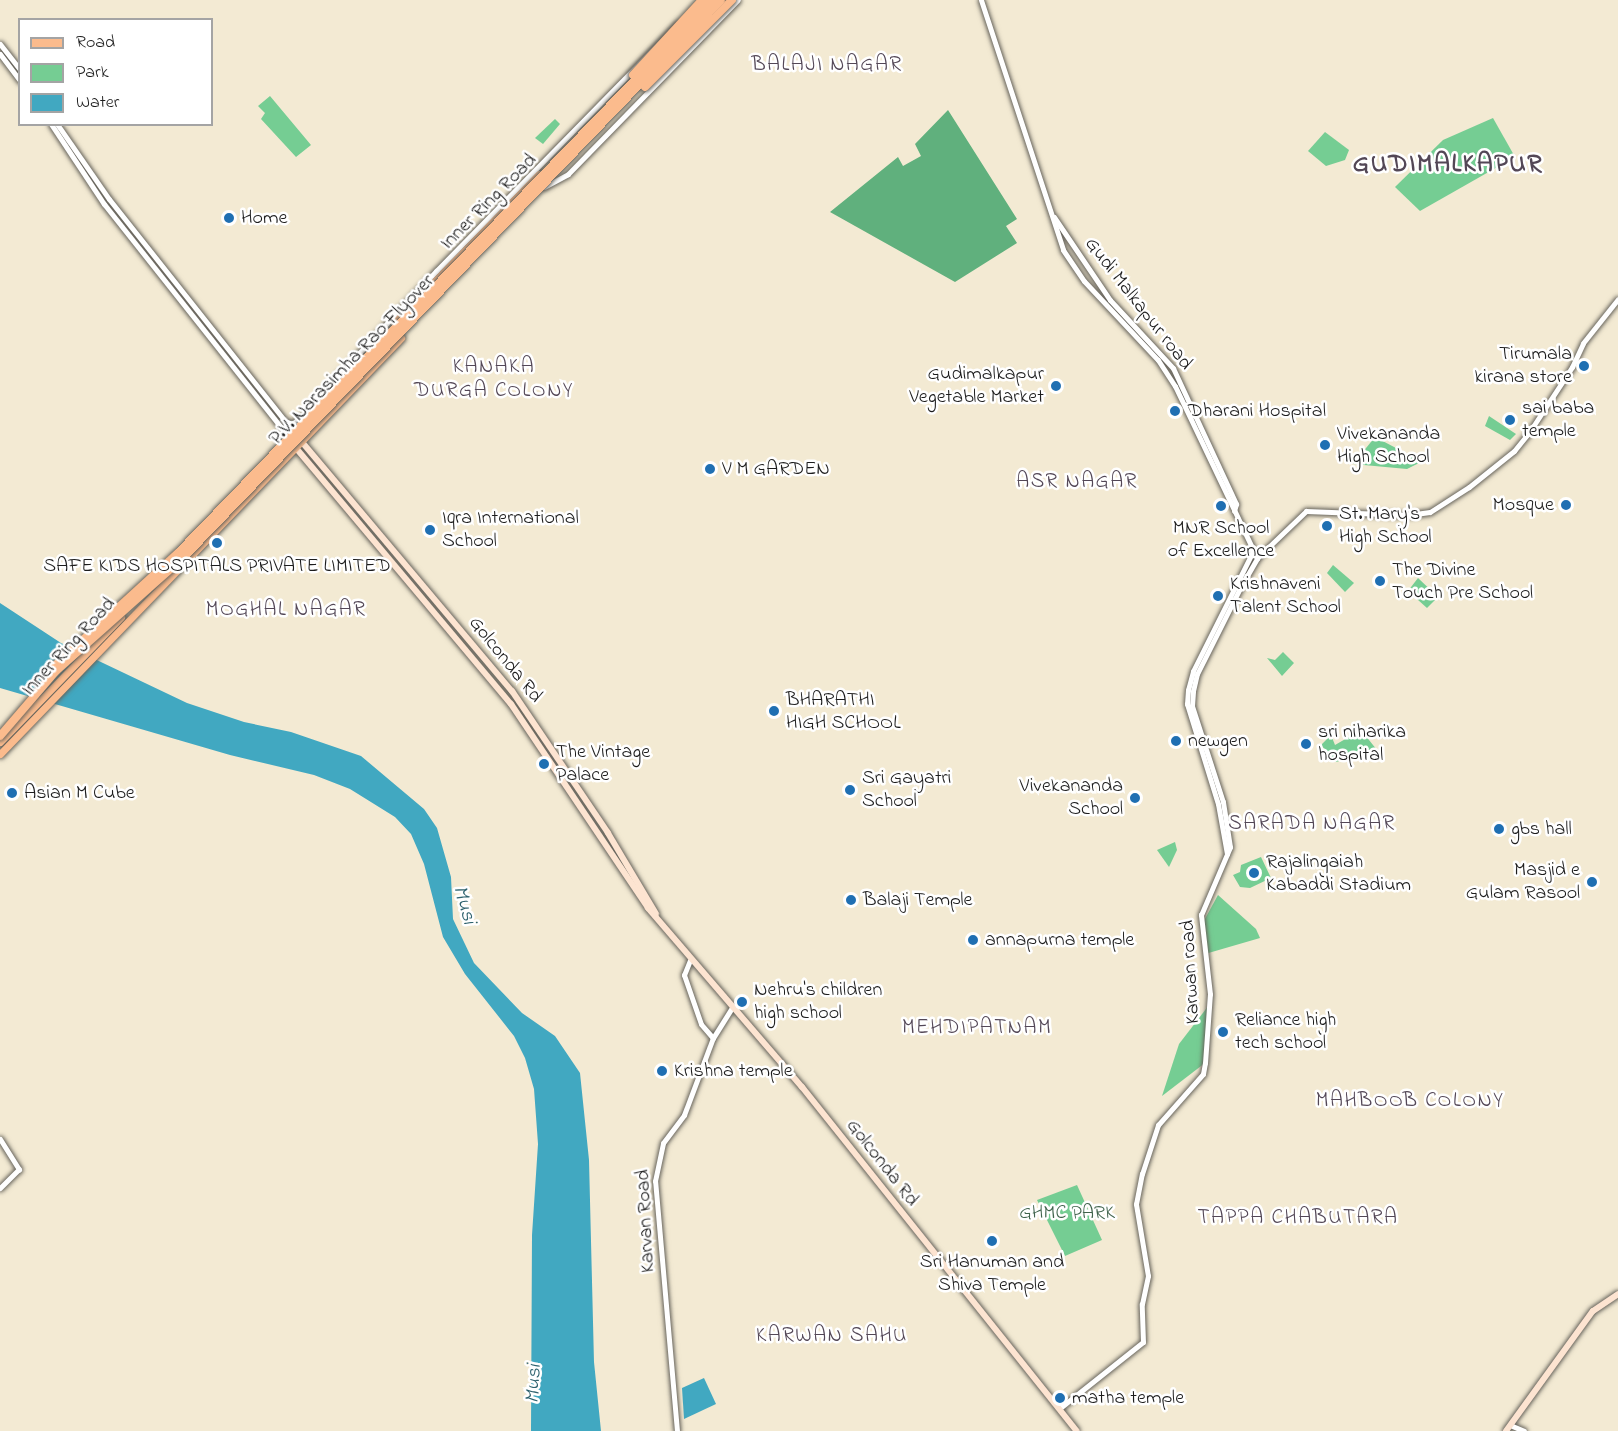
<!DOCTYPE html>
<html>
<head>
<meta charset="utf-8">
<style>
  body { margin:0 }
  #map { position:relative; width:1618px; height:1431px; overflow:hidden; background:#f3ead3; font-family:"Indie Flower",sans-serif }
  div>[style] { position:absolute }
  .green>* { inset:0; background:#75cd93 }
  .forest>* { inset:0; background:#60b07d }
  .water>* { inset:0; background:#41a8c1 }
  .roads { filter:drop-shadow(0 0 2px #67645c) drop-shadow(0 0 2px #67645c) }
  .tertiary>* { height:5px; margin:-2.5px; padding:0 2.5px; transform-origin:2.5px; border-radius:2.5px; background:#fff }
  .secondary>* { height:6px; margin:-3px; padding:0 3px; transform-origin:3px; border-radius:3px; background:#fde4d1 }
  .primary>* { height:7px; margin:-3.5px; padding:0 3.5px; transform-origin:3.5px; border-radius:3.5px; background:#fbbb8d }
  .bridges { filter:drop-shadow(0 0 2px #67645c) drop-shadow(0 0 2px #67645c) }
  .motorway-bridge>* { height:8px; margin:-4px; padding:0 4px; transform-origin:4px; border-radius:4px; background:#fbbb8d }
  .dots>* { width:16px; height:16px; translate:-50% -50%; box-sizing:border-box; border:3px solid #fff; border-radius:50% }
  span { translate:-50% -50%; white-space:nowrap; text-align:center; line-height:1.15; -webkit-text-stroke:5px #fff; paint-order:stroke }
  .street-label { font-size:20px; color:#1c1c1c }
  .poi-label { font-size:20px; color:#1c1c1c }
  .left { translate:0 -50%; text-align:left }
  .right { translate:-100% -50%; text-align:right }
  .park-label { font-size:20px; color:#40634c }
  .neighbourhood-label { font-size:21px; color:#534756; letter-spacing:1.5px }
  .water-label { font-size:21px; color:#2e626e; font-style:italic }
  .district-label { font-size:26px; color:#534756; font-weight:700; letter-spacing:1.5px }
  .legend { position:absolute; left:18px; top:18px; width:195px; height:108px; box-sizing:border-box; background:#fff; border:2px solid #a4a4a4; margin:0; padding:8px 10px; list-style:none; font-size:18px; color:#1c1c1c }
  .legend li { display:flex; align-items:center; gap:12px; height:30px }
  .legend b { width:30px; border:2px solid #a4a4a4 }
</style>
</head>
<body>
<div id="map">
  <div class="green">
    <i style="clip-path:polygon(270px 96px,311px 145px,296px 157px,261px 119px,265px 113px,258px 106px)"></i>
    <i style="clip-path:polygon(1493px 118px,1515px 157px,1420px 211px,1395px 187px,1443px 140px)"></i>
    <i style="clip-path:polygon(555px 119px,560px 124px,543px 144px,535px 138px)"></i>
    <i style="clip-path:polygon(1325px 132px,1349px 150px,1345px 160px,1326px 166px,1308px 151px)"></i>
    <i style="clip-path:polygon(1489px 416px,1516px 434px,1510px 440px,1485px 426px)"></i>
    <i style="clip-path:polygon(1375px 437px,1396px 448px,1421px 462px,1407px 469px,1353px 464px)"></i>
    <i style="clip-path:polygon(1333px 565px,1354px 583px,1345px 592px,1327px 573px)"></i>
    <i style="clip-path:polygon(1418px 578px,1438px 597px,1427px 608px,1408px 591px)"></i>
    <i style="clip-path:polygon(1283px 652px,1294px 663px,1282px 676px,1267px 658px,1275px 660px)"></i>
    <i style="clip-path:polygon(1361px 730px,1377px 750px,1336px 762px,1321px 745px,1331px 735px,1335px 745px)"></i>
    <i style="clip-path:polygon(1175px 842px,1177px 850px,1169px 867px,1157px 850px)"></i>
    <i style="clip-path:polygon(1261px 857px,1271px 878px,1250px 888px,1240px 887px,1233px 875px,1240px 872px,1241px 865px)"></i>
    <i style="clip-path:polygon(1218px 895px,1256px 929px,1260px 938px,1205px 954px,1201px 926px)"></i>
    <i style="clip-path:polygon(1209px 1005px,1205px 1063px,1162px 1096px,1179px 1044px)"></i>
    <i style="clip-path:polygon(1077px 1185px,1102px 1240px,1065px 1256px,1037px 1200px)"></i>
  </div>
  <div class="forest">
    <i style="clip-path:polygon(948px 110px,1017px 219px,1006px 226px,1017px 243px,955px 282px,830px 212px,898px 157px,903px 166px,921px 156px,915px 144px)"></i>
  </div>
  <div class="water">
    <i style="clip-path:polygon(0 603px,61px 643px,187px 703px,244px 722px,291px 732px,361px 756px,424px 809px,437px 828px,451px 877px,453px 919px,474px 963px,522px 1013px,555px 1036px,580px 1073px,589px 1160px,594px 1362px,601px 1431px,531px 1431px,532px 1235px,538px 1144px,534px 1089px,525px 1058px,514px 1036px,465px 974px,443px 937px,424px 864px,411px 834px,395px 817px,350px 789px,314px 775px,230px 755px,0 688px)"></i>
    <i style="clip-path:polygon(704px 1378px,716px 1404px,684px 1419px,682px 1388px)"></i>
  </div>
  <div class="roads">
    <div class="tertiary">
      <i style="left:981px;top:0;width:263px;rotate:71.8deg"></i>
      <i style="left:1063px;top:250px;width:37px;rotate:56deg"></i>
      <i style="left:1084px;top:281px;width:108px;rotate:46.9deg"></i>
      <i style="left:1158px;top:360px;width:31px;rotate:57deg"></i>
      <i style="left:1175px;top:386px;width:191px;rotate:64.5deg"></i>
      <i style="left:0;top:44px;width:33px;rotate:52deg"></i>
      <i style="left:0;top:54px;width:34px;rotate:53deg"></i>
      <i style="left:51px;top:124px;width:96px;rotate:56.5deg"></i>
      <i style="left:104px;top:204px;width:295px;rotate:51.6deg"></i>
      <i style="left:57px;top:124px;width:91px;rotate:55.3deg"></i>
      <i style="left:109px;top:199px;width:283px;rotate:51.6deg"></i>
      <i style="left:285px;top:421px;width:8px;rotate:23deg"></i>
      <i style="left:292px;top:424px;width:34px;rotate:-37deg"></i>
      <i style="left:544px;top:187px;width:27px;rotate:-28deg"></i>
      <i style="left:568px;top:174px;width:243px;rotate:-45.7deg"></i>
      <i style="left:1054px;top:217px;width:100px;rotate:56deg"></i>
      <i style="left:1110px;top:300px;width:93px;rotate:47.2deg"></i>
      <i style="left:1173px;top:368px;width:150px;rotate:65.1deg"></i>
      <i style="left:1236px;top:504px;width:7px;rotate:106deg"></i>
      <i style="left:330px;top:392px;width:11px;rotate:-75deg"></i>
      <i style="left:333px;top:381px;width:151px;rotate:-46.9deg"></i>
      <i style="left:436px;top:271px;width:346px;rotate:-45.6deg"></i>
      <i style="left:1227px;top:854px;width:51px;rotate:-100.2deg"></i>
      <i style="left:1218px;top:804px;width:105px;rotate:-107.2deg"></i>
      <i style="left:1187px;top:704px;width:14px;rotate:-86deg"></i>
      <i style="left:1188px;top:690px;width:20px;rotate:-75deg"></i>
      <i style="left:1193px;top:671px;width:134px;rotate:-63.4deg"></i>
      <i style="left:713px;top:1038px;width:36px;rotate:-58deg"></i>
      <i style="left:0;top:1139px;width:36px;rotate:58deg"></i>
      <i style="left:19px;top:1169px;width:27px;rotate:135deg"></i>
      <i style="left:1060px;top:1408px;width:106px;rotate:-38.5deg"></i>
      <i style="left:1143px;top:1342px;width:38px;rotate:-92deg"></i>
      <i style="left:1142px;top:1304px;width:29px;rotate:-78deg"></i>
      <i style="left:1148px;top:1276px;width:73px;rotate:-99.5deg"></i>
      <i style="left:1136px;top:1204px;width:31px;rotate:-79deg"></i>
      <i style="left:1142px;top:1174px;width:52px;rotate:-71.9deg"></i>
      <i style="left:1158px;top:1125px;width:68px;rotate:-48.6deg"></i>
      <i style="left:1203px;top:1074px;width:11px;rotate:-80deg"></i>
      <i style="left:1205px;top:1063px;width:69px;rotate:-85.9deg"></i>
      <i style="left:1210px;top:994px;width:80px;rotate:-96.5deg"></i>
      <i style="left:1201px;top:915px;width:74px;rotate:-66.9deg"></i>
      <i style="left:1230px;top:847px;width:46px;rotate:-98.8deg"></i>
      <i style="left:1223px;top:802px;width:101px;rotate:-107.9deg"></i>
      <i style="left:1192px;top:706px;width:15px;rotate:-86deg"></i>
      <i style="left:1193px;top:691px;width:17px;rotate:-77deg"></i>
      <i style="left:1197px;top:674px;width:96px;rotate:-63.4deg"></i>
      <i style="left:1240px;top:588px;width:34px;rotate:-60deg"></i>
      <i style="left:1257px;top:558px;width:68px;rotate:-43.8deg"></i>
      <i style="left:1306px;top:511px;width:102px;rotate:2.2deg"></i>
      <i style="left:1408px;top:515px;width:22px;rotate:-8deg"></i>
      <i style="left:1430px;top:512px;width:46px;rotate:-32.7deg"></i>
      <i style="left:1469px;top:487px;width:58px;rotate:-38.7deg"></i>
      <i style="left:1514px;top:451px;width:26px;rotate:-51deg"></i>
      <i style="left:1530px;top:431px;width:77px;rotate:-56.7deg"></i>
      <i style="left:1572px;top:367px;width:26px;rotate:-65deg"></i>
      <i style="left:1583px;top:343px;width:56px;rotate:-51.5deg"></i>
      <i style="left:1510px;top:1425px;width:15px;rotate:23deg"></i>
      <i style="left:677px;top:1431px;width:251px;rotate:-95deg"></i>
      <i style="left:655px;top:1181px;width:39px;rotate:-78deg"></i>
      <i style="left:663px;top:1143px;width:35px;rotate:-53deg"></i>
      <i style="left:684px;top:1115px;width:82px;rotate:-69.4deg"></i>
      <i style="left:713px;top:1038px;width:18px;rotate:-131deg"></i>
      <i style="left:701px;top:1024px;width:52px;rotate:-109.1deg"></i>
      <i style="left:684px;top:975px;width:16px;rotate:-68deg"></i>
    </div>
    <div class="secondary">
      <i style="left:302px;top:442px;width:326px;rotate:49.9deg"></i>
      <i style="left:512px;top:691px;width:171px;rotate:55.9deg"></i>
      <i style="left:608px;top:833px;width:94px;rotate:59.3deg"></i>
      <i style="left:296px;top:448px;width:334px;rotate:50deg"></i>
      <i style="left:511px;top:704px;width:246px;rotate:56.1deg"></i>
      <i style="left:648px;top:908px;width:236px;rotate:49.3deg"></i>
      <i style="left:802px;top:1087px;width:440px;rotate:51.4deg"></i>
      <i style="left:1506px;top:1431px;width:148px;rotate:-54.1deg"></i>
      <i style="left:1593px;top:1311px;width:30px;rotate:-34deg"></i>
    </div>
    <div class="primary">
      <i style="left:398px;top:319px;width:202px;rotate:-45.8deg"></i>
      <i style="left:0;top:742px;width:174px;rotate:-45.9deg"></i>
      <i style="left:0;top:754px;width:578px;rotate:-46.05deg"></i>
    </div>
  </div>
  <div class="bridges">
    <div class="motorway-bridge">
      <i style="left:633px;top:75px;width:102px;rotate:-47.4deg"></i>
      <i style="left:645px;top:87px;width:123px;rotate:-45deg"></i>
      <i style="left:51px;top:669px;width:172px;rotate:-42.4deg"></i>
      <i style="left:178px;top:553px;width:769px;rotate:-46deg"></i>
      <i style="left:0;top:736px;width:86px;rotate:-49.3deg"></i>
      <i style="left:56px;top:671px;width:170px;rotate:-41.7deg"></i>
      <i style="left:183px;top:558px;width:775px;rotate:-46.05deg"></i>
    </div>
  </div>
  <div class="dots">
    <i style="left:229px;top:218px;background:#1f6fb2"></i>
    <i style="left:1584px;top:366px;background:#1f6fb2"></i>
    <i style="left:1056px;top:386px;background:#1f6fb2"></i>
    <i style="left:1175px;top:411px;background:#1f6fb2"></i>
    <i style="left:1510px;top:420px;background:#1f6fb2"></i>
    <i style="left:1325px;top:445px;background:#1f6fb2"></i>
    <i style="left:710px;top:469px;background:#1f6fb2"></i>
    <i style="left:1566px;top:505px;background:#1f6fb2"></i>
    <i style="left:1221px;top:506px;background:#1f6fb2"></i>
    <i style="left:1327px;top:526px;background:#1f6fb2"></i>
    <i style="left:430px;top:530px;background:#1f6fb2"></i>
    <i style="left:217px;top:543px;background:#1f6fb2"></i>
    <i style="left:1380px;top:581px;background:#1f6fb2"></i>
    <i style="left:1218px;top:596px;background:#1f6fb2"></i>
    <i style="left:774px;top:711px;background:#1f6fb2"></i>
    <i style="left:1176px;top:741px;background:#1f6fb2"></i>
    <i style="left:1306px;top:744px;background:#1f6fb2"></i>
    <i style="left:544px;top:764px;background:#1f6fb2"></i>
    <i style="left:850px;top:790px;background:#1f6fb2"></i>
    <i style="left:12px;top:793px;background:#1f6fb2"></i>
    <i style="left:1135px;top:798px;background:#1f6fb2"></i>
    <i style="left:1499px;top:829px;background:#1f6fb2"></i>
    <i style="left:1254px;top:873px;background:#1f6fb2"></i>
    <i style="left:1592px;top:882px;background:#1f6fb2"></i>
    <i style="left:851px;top:900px;background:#1f6fb2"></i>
    <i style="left:973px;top:940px;background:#1f6fb2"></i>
    <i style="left:742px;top:1002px;background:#1f6fb2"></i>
    <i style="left:1223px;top:1032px;background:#1f6fb2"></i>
    <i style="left:662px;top:1071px;background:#1f6fb2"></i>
    <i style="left:992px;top:1241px;background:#1f6fb2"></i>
    <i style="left:1060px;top:1398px;background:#1f6fb2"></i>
  </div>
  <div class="street-label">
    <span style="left:489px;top:202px;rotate:-45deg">Inner Ring Road</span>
    <span style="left:1138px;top:304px;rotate:52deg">Gudi Malkapur road</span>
    <span style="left:352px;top:360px;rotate:-46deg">P.V. Narasimha Rao Flyover</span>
    <span style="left:69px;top:647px;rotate:-47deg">Inner Ring Road</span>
    <span style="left:505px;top:660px;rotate:51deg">Golconda Rd</span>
    <span style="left:1191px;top:972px;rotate:-93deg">Karwan road</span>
    <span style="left:882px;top:1163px;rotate:52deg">Golconda Rd</span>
    <span style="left:646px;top:1221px;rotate:-93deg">Karvan Road</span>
  </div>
  <div class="poi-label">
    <span class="left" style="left:241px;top:218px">Home</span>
    <span class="right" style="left:1572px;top:366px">Tirumala<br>kirana store</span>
    <span class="right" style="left:1044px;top:386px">Gudimalkapur<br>Vegetable Market</span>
    <span class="left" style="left:1522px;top:420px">sai baba<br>temple</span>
    <span class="left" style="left:1188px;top:411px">Dharani Hospital</span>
    <span class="left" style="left:1337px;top:446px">Vivekananda<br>High School</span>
    <span class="left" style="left:722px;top:469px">V M GARDEN</span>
    <span class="right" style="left:1554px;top:505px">Mosque</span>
    <span class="left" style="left:1339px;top:526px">St. Mary's<br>High School</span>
    <span class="left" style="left:442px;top:530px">Iqra International<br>School</span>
    <span style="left:1221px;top:540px">MNR School<br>of Excellence</span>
    <span style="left:217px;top:566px">SAFE KIDS HOSPITALS PRIVATE LIMITED</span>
    <span class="left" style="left:1392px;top:582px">The Divine<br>Touch Pre School</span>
    <span class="left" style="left:1230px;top:596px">Krishnaveni<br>Talent School</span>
    <span class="left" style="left:786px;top:712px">BHARATHI<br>HIGH SCHOOL</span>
    <span class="left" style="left:1318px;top:744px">sri niharika<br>hospital</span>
    <span class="left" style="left:1188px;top:741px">newgen</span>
    <span class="left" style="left:556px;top:764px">The Vintage<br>Palace</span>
    <span class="left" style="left:862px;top:790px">Sri Gayatri<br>School</span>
    <span class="right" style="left:1123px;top:798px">Vivekananda<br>School</span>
    <span class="left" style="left:24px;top:793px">Asian M Cube</span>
    <span class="left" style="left:1511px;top:829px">gbs hall</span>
    <span class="left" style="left:1266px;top:874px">Rajalingaiah<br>Kabaddi Stadium</span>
    <span class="right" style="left:1580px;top:882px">Masjid e<br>Gulam Rasool</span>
    <span class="left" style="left:863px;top:900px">Balaji Temple</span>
    <span class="left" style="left:985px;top:940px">annapurna temple</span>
    <span class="left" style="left:754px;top:1002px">Nehru's children<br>high school</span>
    <span class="left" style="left:1235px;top:1032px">Reliance high<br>tech school</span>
    <span class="left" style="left:674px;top:1071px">Krishna temple</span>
    <span style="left:992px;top:1274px">Sri Hanuman and<br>Shiva Temple</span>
    <span class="left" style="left:1072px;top:1398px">matha temple</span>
  </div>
  <div class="park-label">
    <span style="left:1067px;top:1213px">GHMC PARK</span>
  </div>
  <div class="neighbourhood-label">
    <span style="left:827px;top:65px">BALAJI NAGAR</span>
    <span style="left:494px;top:379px">KANAKA<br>DURGA COLONY</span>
    <span style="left:1077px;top:482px">ASR NAGAR</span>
    <span style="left:286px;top:610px">MOGHAL NAGAR</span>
    <span style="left:1312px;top:824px">SARADA NAGAR</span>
    <span style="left:977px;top:1028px">MEHDIPATNAM</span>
    <span style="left:1410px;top:1101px">MAHBOOB COLONY</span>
    <span style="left:1298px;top:1218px">TAPPA CHABUTARA</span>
    <span style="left:832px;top:1336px">KARWAN SAHU</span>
  </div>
  <div class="water-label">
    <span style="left:464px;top:905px;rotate:74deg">Musi</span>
    <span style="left:534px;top:1384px;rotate:-87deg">Musi</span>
  </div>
  <div class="district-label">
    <span style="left:1448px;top:166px">GUDIMALKAPUR</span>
  </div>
  <ul class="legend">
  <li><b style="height:8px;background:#fbbb8d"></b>Road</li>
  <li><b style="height:16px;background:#75cd93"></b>Park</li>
  <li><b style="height:16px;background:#41a8c1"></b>Water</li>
  </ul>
</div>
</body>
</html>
